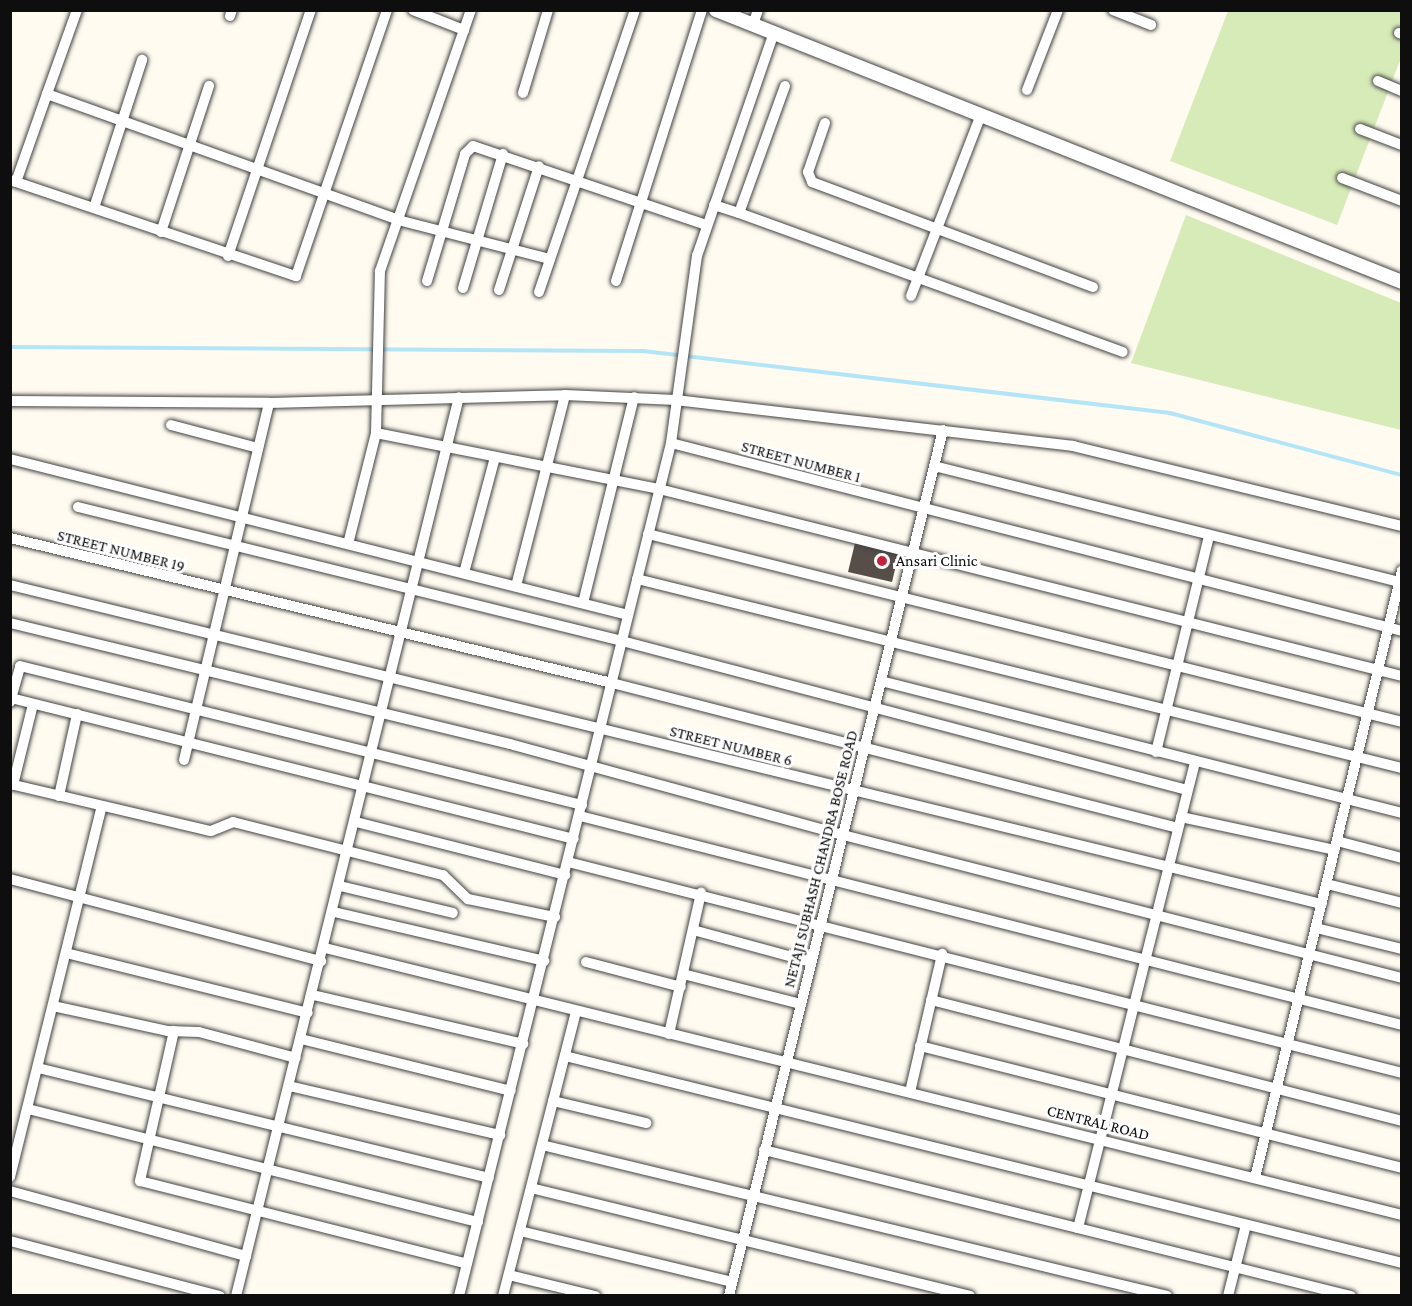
<!DOCTYPE html>
<html>
<head>
<meta charset="utf-8">
<style>
  body { margin:0 }
  #map { position:relative; width:1412px; height:1306px; overflow:hidden; background:#fffbf0; font-family:"Crimson Pro",serif }
  div>[style] { position:absolute }
  .green>* { inset:0; background:#d7ebb8 }
  .stream>* { height:4px; margin:-2px; padding:0 2px; transform-origin:2px; border-radius:2px; background:#b3e5f7 }
  .building>* { inset:0; background:#574e4a }
  .roads { filter:drop-shadow(0 0 2px #414141) drop-shadow(0 0 2px #414141) }
  .minor>* { height:10px; margin:-5px; padding:0 5px; transform-origin:5px; border-radius:5px; background:#fff }
  .tertiary>* { height:14px; margin:-7px; padding:0 7px; transform-origin:7px; border-radius:7px; background:#fff }
  .dots>* { width:16px; height:16px; translate:-50% -50%; box-sizing:border-box; border:3px solid #fff; border-radius:50% }
  span { translate:-50% -50%; white-space:nowrap; text-align:center; line-height:1.15; -webkit-text-stroke:6px #fff; paint-order:stroke }
  .street-label { font-size:16px; color:#0e0e0e }
  .poi-label { font-size:16px; color:#0e0e0e }
  .left { translate:0 -50%; text-align:left }
  .frame { position:absolute; inset:0; border:12px solid #0e0e0e; pointer-events:none }
</style>
</head>
<body>
<div id="map">
  <div class="green">
    <i style="clip-path:polygon(1228px 11px,1401px 11px,1401px 58px,1337px 225px,1170px 161px)"></i>
    <i style="clip-path:polygon(1186px 215px,1401px 303px,1401px 430px,1131px 363px)"></i>
  </div>
  <div class="stream">
    <i style="left:10px;top:347px;width:633px;rotate:0.36deg"></i>
    <i style="left:643px;top:351px;width:531px;rotate:6.71deg"></i>
    <i style="left:1170px;top:413px;width:240px;rotate:15deg"></i>
  </div>
  <div class="building">
    <i style="clip-path:polygon(855px 543px,899px 553px,892px 582px,848px 572px)"></i>
  </div>
  <div class="roads">
    <div class="minor">
      <i style="left:77px;top:10px;width:89px;rotate:109.7deg"></i>
      <i style="left:47px;top:94px;width:373px;rotate:19.7deg"></i>
      <i style="left:398px;top:220px;width:157px;rotate:14.4deg"></i>
      <i style="left:413px;top:10px;width:55px;rotate:21.4deg"></i>
      <i style="left:1113px;top:10px;width:41px;rotate:21.5deg"></i>
      <i style="left:230px;top:16px;width:6px;rotate:-72deg"></i>
      <i style="left:753px;top:24px;width:15px;rotate:-70deg"></i>
      <i style="left:1399px;top:33px;width:3px;rotate:18deg"></i>
      <i style="left:1378px;top:81px;width:26px;rotate:23deg"></i>
      <i style="left:785px;top:86px;width:135px;rotate:109.9deg"></i>
      <i style="left:739px;top:213px;width:408px;rotate:19.9deg"></i>
      <i style="left:1027px;top:90px;width:86px;rotate:-68.8deg"></i>
      <i style="left:523px;top:93px;width:87px;rotate:-73.2deg"></i>
      <i style="left:825px;top:123px;width:52px;rotate:109.1deg"></i>
      <i style="left:808px;top:172px;width:11px;rotate:68deg"></i>
      <i style="left:812px;top:182px;width:300px;rotate:20.5deg"></i>
      <i style="left:1360px;top:129px;width:45px;rotate:20.9deg"></i>
      <i style="left:1342px;top:178px;width:64px;rotate:21deg"></i>
      <i style="left:10px;top:180px;width:302px;rotate:18.6deg"></i>
      <i style="left:296px;top:276px;width:281px;rotate:-71.1deg"></i>
      <i style="left:16px;top:182px;width:93px;rotate:-70.6deg"></i>
      <i style="left:714px;top:205px;width:26px;rotate:18deg"></i>
      <i style="left:94px;top:208px;width:156px;rotate:-72deg"></i>
      <i style="left:161px;top:232px;width:154px;rotate:-71.8deg"></i>
      <i style="left:228px;top:256px;width:260px;rotate:-71.4deg"></i>
      <i style="left:427px;top:281px;width:133px;rotate:-73.3deg"></i>
      <i style="left:465px;top:154px;width:11px;rotate:-45deg"></i>
      <i style="left:473px;top:146px;width:247px;rotate:18.7deg"></i>
      <i style="left:616px;top:281px;width:284px;rotate:-72.4deg"></i>
      <i style="left:463px;top:288px;width:140px;rotate:-73.4deg"></i>
      <i style="left:499px;top:290px;width:130px;rotate:-72.1deg"></i>
      <i style="left:539px;top:292px;width:298px;rotate:-71.2deg"></i>
      <i style="left:911px;top:296px;width:194px;rotate:-68.9deg"></i>
      <i style="left:10px;top:401px;width:259px;rotate:0.4deg"></i>
      <i style="left:269px;top:403px;width:296px;rotate:-1.5deg"></i>
      <i style="left:565px;top:395px;width:111px;rotate:2.6deg"></i>
      <i style="left:676px;top:400px;width:400px;rotate:6.6deg"></i>
      <i style="left:1073px;top:446px;width:339px;rotate:13.7deg"></i>
      <i style="left:171px;top:425px;width:90px;rotate:14.8deg"></i>
      <i style="left:376px;top:433px;width:288px;rotate:11.2deg"></i>
      <i style="left:659px;top:489px;width:766px;rotate:14.13deg"></i>
      <i style="left:671px;top:443px;width:755px;rotate:14.42deg"></i>
      <i style="left:10px;top:459px;width:637px;rotate:14.17deg"></i>
      <i style="left:934px;top:466px;width:482px;rotate:14deg"></i>
      <i style="left:78px;top:507px;width:560px;rotate:13.84deg"></i>
      <i style="left:622px;top:641px;width:584px;rotate:14.77deg"></i>
      <i style="left:648px;top:534px;width:777px;rotate:14deg"></i>
      <i style="left:10px;top:538px;width:619px;rotate:13.54deg"></i>
      <i style="left:612px;top:683px;width:584px;rotate:14.37deg"></i>
      <i style="left:348px;top:544px;width:114px;rotate:-75.8deg"></i>
      <i style="left:376px;top:433px;width:162px;rotate:-88.6deg"></i>
      <i style="left:380px;top:271px;width:276px;rotate:-70.8deg"></i>
      <i style="left:464px;top:573px;width:120px;rotate:-75deg"></i>
      <i style="left:637px;top:579px;width:788px;rotate:13.88deg"></i>
      <i style="left:10px;top:585px;width:1350px;rotate:13.67deg"></i>
      <i style="left:516px;top:586px;width:197px;rotate:-75.6deg"></i>
      <i style="left:583px;top:603px;width:212px;rotate:-76.1deg"></i>
      <i style="left:10px;top:623px;width:514px;rotate:13.6deg"></i>
      <i style="left:510px;top:744px;width:345px;rotate:15.3deg"></i>
      <i style="left:843px;top:835px;width:577px;rotate:14.35deg"></i>
      <i style="left:881px;top:681px;width:537px;rotate:14.22deg"></i>
      <i style="left:11px;top:698px;width:580px;rotate:14.06deg"></i>
      <i style="left:10px;top:702px;width:37px;rotate:-74deg"></i>
      <i style="left:20px;top:666px;width:579px;rotate:13.89deg"></i>
      <i style="left:1156px;top:752px;width:222px;rotate:-76.2deg"></i>
      <i style="left:184px;top:760px;width:367px;rotate:-76.6deg"></i>
      <i style="left:10px;top:784px;width:206px;rotate:13.2deg"></i>
      <i style="left:211px;top:831px;width:24px;rotate:-22deg"></i>
      <i style="left:233px;top:822px;width:217px;rotate:14.2deg"></i>
      <i style="left:443px;top:875px;width:35px;rotate:44deg"></i>
      <i style="left:468px;top:899px;width:89px;rotate:11.7deg"></i>
      <i style="left:13px;top:785px;width:83px;rotate:-76.1deg"></i>
      <i style="left:59px;top:796px;width:84px;rotate:-77.6deg"></i>
      <i style="left:580px;top:816px;width:848px;rotate:14.27deg"></i>
      <i style="left:1181px;top:817px;width:157px;rotate:12.1deg"></i>
      <i style="left:356px;top:822px;width:216px;rotate:14.2deg"></i>
      <i style="left:1337px;top:841px;width:67px;rotate:14.7deg"></i>
      <i style="left:568px;top:862px;width:860px;rotate:14.2deg"></i>
      <i style="left:10px;top:879px;width:322px;rotate:14.8deg"></i>
      <i style="left:1327px;top:884px;width:77px;rotate:14.2deg"></i>
      <i style="left:340px;top:886px;width:116px;rotate:13.4deg"></i>
      <i style="left:334px;top:912px;width:216px;rotate:13.1deg"></i>
      <i style="left:1316px;top:928px;width:89px;rotate:13.7deg"></i>
      <i style="left:693px;top:930px;width:122px;rotate:15.2deg"></i>
      <i style="left:325px;top:948px;width:1110px;rotate:13.92deg"></i>
      <i style="left:66px;top:953px;width:249px;rotate:13.9deg"></i>
      <i style="left:586px;top:962px;width:98px;rotate:14.7deg"></i>
      <i style="left:683px;top:974px;width:122px;rotate:14.3deg"></i>
      <i style="left:313px;top:995px;width:216px;rotate:13.1deg"></i>
      <i style="left:931px;top:1000px;width:486px;rotate:14.4deg"></i>
      <i style="left:53px;top:1006px;width:118px;rotate:12.3deg"></i>
      <i style="left:168px;top:1031px;width:31px;rotate:2deg"></i>
      <i style="left:199px;top:1032px;width:100px;rotate:15deg"></i>
      <i style="left:174px;top:1031px;width:154px;rotate:102.8deg"></i>
      <i style="left:140px;top:1181px;width:337px;rotate:14.2deg"></i>
      <i style="left:669px;top:1034px;width:145px;rotate:-77.2deg"></i>
      <i style="left:301px;top:1039px;width:216px;rotate:13.9deg"></i>
      <i style="left:920px;top:1046px;width:497px;rotate:14.2deg"></i>
      <i style="left:565px;top:1056px;width:862px;rotate:13.89deg"></i>
      <i style="left:38px;top:1068px;width:464px;rotate:13.7deg"></i>
      <i style="left:289px;top:1086px;width:217px;rotate:13.1deg"></i>
      <i style="left:910px;top:1092px;width:142px;rotate:-76.9deg"></i>
      <i style="left:553px;top:1101px;width:96px;rotate:13.3deg"></i>
      <i style="left:28px;top:1109px;width:464px;rotate:14.1deg"></i>
      <i style="left:542px;top:1145px;width:643px;rotate:13.58deg"></i>
      <i style="left:764px;top:1150px;width:605px;rotate:13.97deg"></i>
      <i style="left:10px;top:1177px;width:382px;rotate:-76.1deg"></i>
      <i style="left:1255px;top:1178px;width:625px;rotate:-76.39deg"></i>
      <i style="left:531px;top:1188px;width:452px;rotate:13.8deg"></i>
      <i style="left:10px;top:1191px;width:245px;rotate:15.4deg"></i>
      <i style="left:1078px;top:1228px;width:480px;rotate:-75.9deg"></i>
      <i style="left:520px;top:1231px;width:218px;rotate:13.5deg"></i>
      <i style="left:10px;top:1241px;width:217px;rotate:14.7deg"></i>
      <i style="left:509px;top:1275px;width:89px;rotate:13.7deg"></i>
      <i style="left:236px;top:1296px;width:926px;rotate:-76.07deg"></i>
      <i style="left:459px;top:1296px;width:879px;rotate:-76.04deg"></i>
      <i style="left:671px;top:443px;width:189px;rotate:-82.1deg"></i>
      <i style="left:697px;top:256px;width:236px;rotate:-71deg"></i>
      <i style="left:503px;top:1296px;width:293px;rotate:-75.6deg"></i>
      <i style="left:729px;top:1296px;width:892px;rotate:-76.12deg"></i>
      <i style="left:1228px;top:1296px;width:73px;rotate:-75.8deg"></i>
    </div>
    <div class="tertiary">
      <i style="left:716px;top:10px;width:738px;rotate:21.63deg"></i>
    </div>
  </div>
  <div class="dots">
    <i style="left:882px;top:561px;background:#c2233a"></i>
  </div>
  <div class="street-label">
    <span style="left:801px;top:462px;rotate:15deg">STREET NUMBER 1</span>
    <span style="left:121px;top:551px;rotate:14deg">STREET NUMBER 19</span>
    <span style="left:731px;top:746px;rotate:14deg">STREET NUMBER 6</span>
    <span style="left:821px;top:859px;rotate:-76deg">NETAJI SUBHASH CHANDRA BOSE ROAD</span>
    <span style="left:1098px;top:1123px;rotate:14deg">CENTRAL ROAD</span>
  </div>
  <div class="poi-label">
    <span class="left" style="left:896px;top:561px">Ansari Clinic</span>
  </div>
  <div class="frame"></div>
</div>
</body>
</html>
